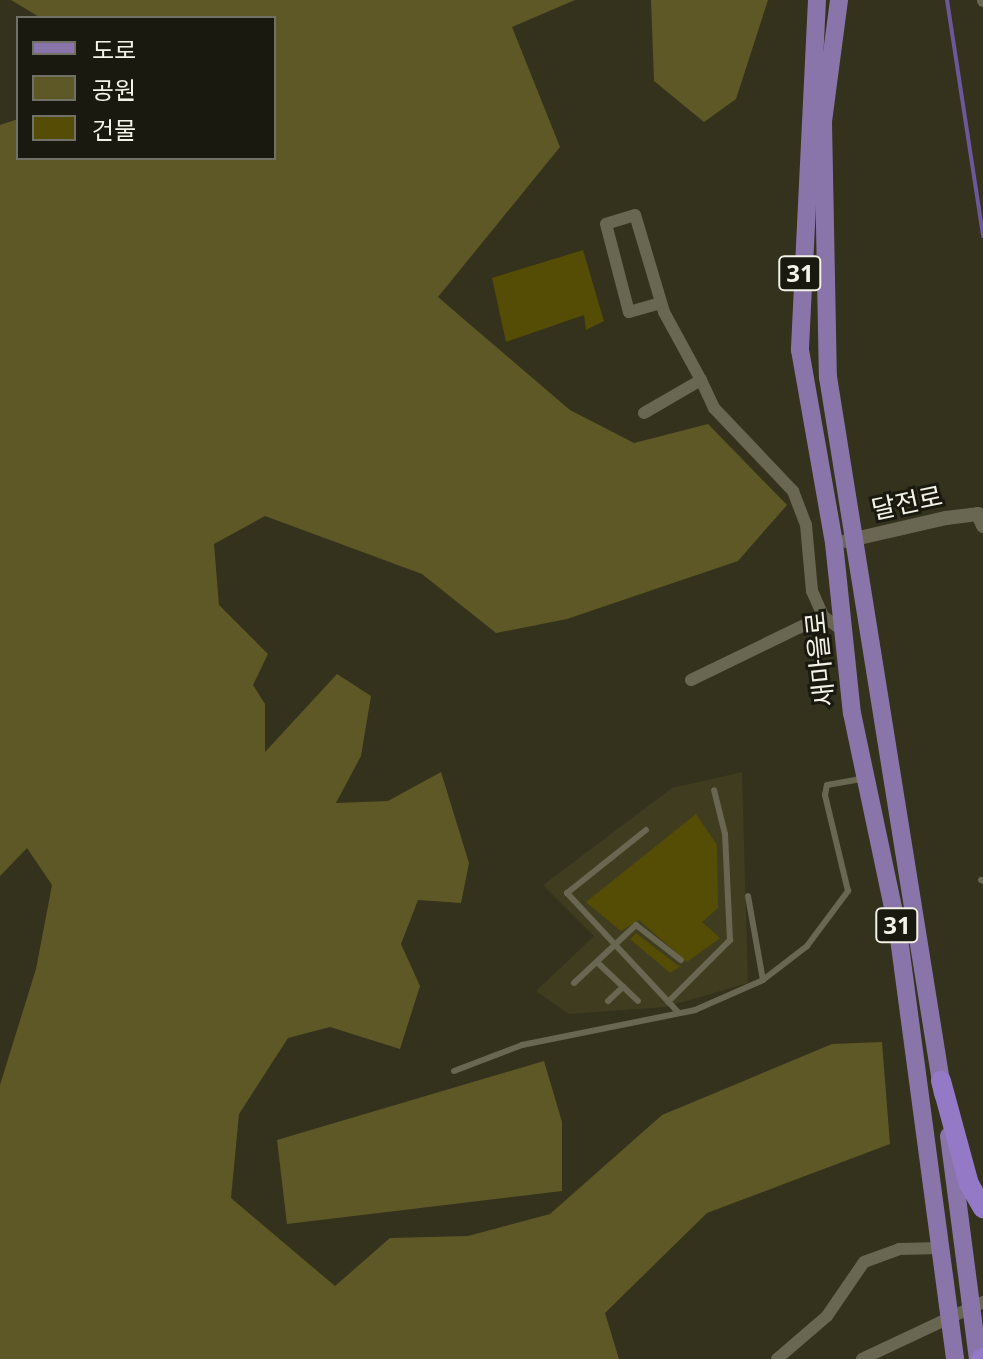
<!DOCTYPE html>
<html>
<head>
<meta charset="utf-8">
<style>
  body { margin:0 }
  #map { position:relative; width:983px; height:1359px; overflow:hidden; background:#34311d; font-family:"Open Sans","Noto Sans KR",sans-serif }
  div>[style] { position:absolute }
  .built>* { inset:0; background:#3f3c20 }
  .green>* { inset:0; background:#5e5826 }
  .stream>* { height:4px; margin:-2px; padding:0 2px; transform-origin:2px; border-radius:2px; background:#6c579a }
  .building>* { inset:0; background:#554d05 }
  .service>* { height:6px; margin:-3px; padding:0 3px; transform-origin:3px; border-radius:3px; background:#696751 }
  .minor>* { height:12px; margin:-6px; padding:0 6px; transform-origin:6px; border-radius:6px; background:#696751 }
  .tertiary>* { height:14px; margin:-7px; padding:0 7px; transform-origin:7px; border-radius:7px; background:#696751 }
  .primary>* { height:18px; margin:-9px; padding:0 9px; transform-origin:9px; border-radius:9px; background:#8975a9 }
  .trunk>* { height:20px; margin:-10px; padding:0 10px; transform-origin:10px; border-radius:10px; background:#947ac6 }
  span { translate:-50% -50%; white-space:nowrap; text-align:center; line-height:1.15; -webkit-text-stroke:6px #1a1910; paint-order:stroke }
  .shield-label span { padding:2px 6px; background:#1a1910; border:2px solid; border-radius:6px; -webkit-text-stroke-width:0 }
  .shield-label { font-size:24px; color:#f3f2e6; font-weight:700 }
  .street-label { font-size:26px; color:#f3f2e6 }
  .legend { position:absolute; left:16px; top:16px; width:260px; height:144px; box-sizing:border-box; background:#1a1910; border:2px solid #717066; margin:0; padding:10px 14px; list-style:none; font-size:24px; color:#f3f2e6 }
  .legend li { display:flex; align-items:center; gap:16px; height:40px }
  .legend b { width:40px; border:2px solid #717066 }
</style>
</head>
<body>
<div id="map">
  <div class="built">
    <i style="clip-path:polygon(742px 772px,748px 983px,666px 1007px,569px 1014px,536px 991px,594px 936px,543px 885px,672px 788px)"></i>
  </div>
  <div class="green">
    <i style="clip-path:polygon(11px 0,575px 0,512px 27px,560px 147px,438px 297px,570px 410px,634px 443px,708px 424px,787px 505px,738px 561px,567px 619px,496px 633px,422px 574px,265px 516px,214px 544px,219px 605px,268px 654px,253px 685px,265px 704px,265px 752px,337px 674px,371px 696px,361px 756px,336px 803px,388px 801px,441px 772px,469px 863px,461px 903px,418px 900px,401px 944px,420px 986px,400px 1049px,330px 1027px,288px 1038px,239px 1114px,231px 1198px,335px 1286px,390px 1238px,468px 1236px,550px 1214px,662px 1115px,832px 1044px,882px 1042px,890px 1144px,707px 1213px,605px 1313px,619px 1359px,0 1359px,0 1085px,36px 969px,52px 885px,27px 848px,0 876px,0 125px,18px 119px,18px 158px,274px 158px,274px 18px,41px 18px)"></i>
    <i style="clip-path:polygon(651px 0,768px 0,736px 99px,704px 122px,654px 81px)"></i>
    <i style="clip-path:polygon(544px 1061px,562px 1122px,562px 1191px,287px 1224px,277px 1140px)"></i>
  </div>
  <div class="stream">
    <i style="left:947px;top:0;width:239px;rotate:81.3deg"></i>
  </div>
  <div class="building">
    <i style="clip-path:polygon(583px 250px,604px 321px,586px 330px,584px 315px,506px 342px,492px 278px)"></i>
    <i style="clip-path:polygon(696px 814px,717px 845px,718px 908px,702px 922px,720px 938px,687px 962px,639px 920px,621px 931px,586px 902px)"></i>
    <i style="clip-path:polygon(636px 933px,677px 965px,681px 966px,670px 973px,630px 939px)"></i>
  </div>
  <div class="service">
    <i style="left:646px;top:830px;width:101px;rotate:141.4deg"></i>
    <i style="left:567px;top:893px;width:164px;rotate:47deg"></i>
    <i style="left:981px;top:880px;width:2px;rotate:27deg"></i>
    <i style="left:748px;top:896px;width:85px;rotate:79.9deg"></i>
    <i style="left:598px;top:963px;width:55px;rotate:43.5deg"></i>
    <i style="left:574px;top:983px;width:85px;rotate:-43.1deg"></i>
    <i style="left:636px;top:925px;width:57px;rotate:37.9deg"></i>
    <i style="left:608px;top:1001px;width:21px;rotate:-43deg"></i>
    <i style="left:668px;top:1002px;width:88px;rotate:-45deg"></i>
    <i style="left:730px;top:940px;width:106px;rotate:-92.7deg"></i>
    <i style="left:725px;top:834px;width:45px;rotate:-104deg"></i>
    <i style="left:454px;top:1071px;width:73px;rotate:-20.9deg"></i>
    <i style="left:522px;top:1045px;width:177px;rotate:-11.4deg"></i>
    <i style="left:695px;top:1010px;width:74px;rotate:-23.8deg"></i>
    <i style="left:763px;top:980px;width:56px;rotate:-37.7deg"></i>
    <i style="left:807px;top:946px;width:69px;rotate:-53.3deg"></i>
    <i style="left:848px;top:891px;width:99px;rotate:-103.5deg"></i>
    <i style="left:825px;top:795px;width:10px;rotate:-79deg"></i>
    <i style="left:827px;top:785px;width:36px;rotate:-10deg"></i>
  </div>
  <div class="minor">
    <i style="left:983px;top:0;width:1px;rotate:90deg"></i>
    <i style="left:701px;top:380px;width:31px;rotate:65deg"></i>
    <i style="left:714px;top:408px;width:115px;rotate:46.4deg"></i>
    <i style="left:793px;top:491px;width:36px;rotate:69deg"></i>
    <i style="left:806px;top:525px;width:66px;rotate:84.8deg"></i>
    <i style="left:812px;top:591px;width:27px;rotate:66deg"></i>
    <i style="left:823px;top:616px;width:25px;rotate:37deg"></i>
    <i style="left:644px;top:413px;width:66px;rotate:-30.1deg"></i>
    <i style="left:701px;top:380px;width:77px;rotate:-118.6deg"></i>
    <i style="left:664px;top:312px;width:101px;rotate:-106.6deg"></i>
    <i style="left:635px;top:215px;width:30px;rotate:163deg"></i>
    <i style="left:606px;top:224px;width:91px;rotate:75.4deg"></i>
    <i style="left:629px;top:312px;width:32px;rotate:-16deg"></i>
    <i style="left:691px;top:680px;width:147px;rotate:-25.9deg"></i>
    <i style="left:777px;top:1359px;width:66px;rotate:-40.7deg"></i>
    <i style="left:827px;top:1316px;width:65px;rotate:-55.6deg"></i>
    <i style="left:864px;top:1262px;width:37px;rotate:-20deg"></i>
    <i style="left:899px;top:1249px;width:41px;rotate:-1.4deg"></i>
    <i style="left:862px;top:1359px;width:134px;rotate:-25.2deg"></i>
  </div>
  <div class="tertiary">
    <i style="left:846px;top:541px;width:103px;rotate:-13deg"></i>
    <i style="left:946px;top:518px;width:32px;rotate:-7deg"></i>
    <i style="left:978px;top:514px;width:13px;rotate:67deg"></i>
  </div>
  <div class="primary">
    <i style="left:817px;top:0;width:350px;rotate:92.8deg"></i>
    <i style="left:800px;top:350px;width:196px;rotate:80deg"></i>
    <i style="left:834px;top:543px;width:171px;rotate:84deg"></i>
    <i style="left:852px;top:713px;width:223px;rotate:78.1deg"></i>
    <i style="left:898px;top:931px;width:432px;rotate:82.4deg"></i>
    <i style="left:839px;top:0;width:123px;rotate:97.5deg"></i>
    <i style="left:823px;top:122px;width:255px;rotate:88.9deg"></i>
    <i style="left:828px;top:377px;width:726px;rotate:80.89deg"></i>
    <i style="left:949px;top:1136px;width:225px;rotate:82.6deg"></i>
  </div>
  <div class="trunk">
    <i style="left:941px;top:1081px;width:107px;rotate:74.8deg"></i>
    <i style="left:969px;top:1184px;width:28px;rotate:60deg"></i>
    <i style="left:981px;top:1359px;width:2px;rotate:-27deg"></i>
  </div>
  <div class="shield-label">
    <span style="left:800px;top:273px">31</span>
    <span style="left:897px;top:925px">31</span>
  </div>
  <div class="street-label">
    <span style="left:907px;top:503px;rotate:-12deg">달전로</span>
    <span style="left:820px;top:659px;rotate:-96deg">새마을로</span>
  </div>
  <ul class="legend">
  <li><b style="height:10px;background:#8975a9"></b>도로</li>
  <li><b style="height:22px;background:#5e5826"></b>공원</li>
  <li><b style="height:22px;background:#554d05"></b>건물</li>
  </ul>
</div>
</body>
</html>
